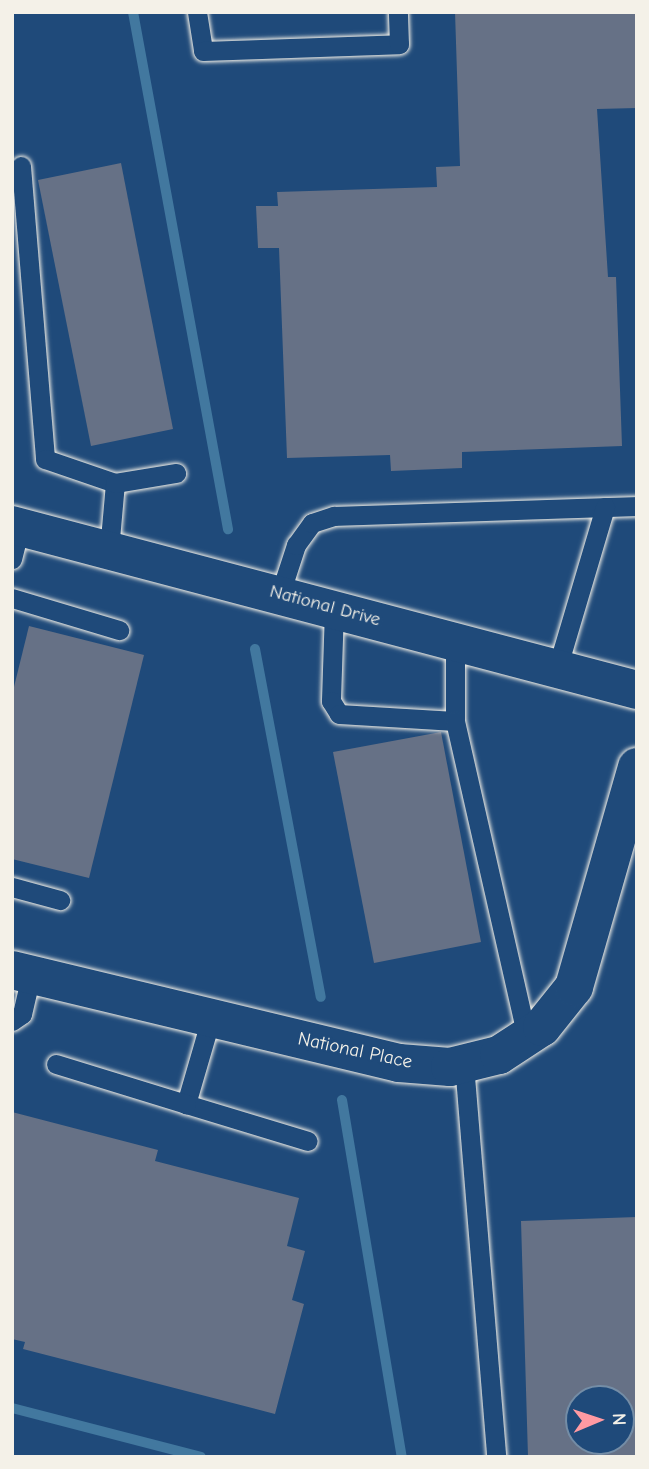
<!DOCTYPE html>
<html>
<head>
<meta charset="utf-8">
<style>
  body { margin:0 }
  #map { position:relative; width:649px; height:1469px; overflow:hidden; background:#1f4a7a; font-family:"Comic Neue",sans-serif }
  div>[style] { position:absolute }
  .stream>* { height:10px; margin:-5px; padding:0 5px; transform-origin:5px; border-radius:5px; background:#42789f }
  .building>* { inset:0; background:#667186 }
  .roads { filter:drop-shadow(0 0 2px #f4f1e8) drop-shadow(0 0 2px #f4f1e8) }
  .service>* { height:19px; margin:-9.5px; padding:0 9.5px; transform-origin:9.5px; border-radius:9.5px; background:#1f4a7a }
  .minor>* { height:38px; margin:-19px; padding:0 19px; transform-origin:19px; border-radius:19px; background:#1f4a7a }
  span { translate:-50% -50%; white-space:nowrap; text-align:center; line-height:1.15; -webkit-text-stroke:5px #1f4a7a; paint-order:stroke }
  .street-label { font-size:19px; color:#f4f1e8 }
  .frame { position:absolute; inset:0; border:14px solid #f4f1e8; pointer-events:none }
  .north { position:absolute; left:565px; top:1385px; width:70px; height:70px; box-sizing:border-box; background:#1f4a7a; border:2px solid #748da6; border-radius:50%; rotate:88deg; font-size:19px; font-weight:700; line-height:28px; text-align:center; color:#f4f1e8 }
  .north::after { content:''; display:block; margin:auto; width:24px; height:32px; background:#ff9aa2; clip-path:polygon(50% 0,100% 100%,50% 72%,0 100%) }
</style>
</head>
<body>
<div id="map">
  <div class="stream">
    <i style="left:133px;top:12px;width:526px;rotate:79.59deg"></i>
    <i style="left:255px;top:649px;width:354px;rotate:79.3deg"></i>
    <i style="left:342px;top:1100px;width:362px;rotate:80.5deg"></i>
    <i style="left:12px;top:1408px;width:195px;rotate:14.5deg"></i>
  </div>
  <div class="building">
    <i style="clip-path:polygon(455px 12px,637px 12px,637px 108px,597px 109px,608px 277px,616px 277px,622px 446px,462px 452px,462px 468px,391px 471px,390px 455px,287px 458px,279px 248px,258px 248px,256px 206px,278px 206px,277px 192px,437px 187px,436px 167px,460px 166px)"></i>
    <i style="clip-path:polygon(121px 163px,173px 429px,91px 446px,38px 180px)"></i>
    <i style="clip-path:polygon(29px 626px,144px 655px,89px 878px,12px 859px,12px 695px)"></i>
    <i style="clip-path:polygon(441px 732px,481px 942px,374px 963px,333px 752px)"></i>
    <i style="clip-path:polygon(12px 1112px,158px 1150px,155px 1161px,299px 1198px,287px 1246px,305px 1251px,292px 1300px,304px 1304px,275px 1414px,23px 1349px,25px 1342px,12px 1339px)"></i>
    <i style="clip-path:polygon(evenodd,637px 1217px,637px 1457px,528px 1457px,521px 1221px,637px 1217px,579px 1399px,621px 1399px,621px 1441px,579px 1441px,579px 1399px)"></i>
  </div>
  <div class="roads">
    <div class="service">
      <i style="left:197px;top:12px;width:39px;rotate:81deg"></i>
      <i style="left:203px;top:51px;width:196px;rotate:-2deg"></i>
      <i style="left:399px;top:44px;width:32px;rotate:-92deg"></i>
      <i style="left:21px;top:166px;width:294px;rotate:85.3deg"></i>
      <i style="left:45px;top:459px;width:74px;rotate:18.9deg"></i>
      <i style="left:115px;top:483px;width:67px;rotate:95.1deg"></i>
      <i style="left:115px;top:483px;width:62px;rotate:-9.3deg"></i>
      <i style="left:12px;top:559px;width:33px;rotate:-76deg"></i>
      <i style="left:280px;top:594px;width:52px;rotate:-71.9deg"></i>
      <i style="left:296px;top:545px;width:27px;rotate:-54deg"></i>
      <i style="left:312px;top:523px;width:23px;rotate:-18deg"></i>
      <i style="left:334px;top:516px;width:303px;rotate:-1.9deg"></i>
      <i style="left:12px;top:598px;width:112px;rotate:16.7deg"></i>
      <i style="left:334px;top:609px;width:92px;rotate:91.9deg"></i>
      <i style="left:331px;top:701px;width:15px;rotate:58deg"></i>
      <i style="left:339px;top:714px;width:116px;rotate:3.5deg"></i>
      <i style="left:455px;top:641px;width:80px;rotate:90deg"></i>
      <i style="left:455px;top:721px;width:324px;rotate:77.2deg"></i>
      <i style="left:557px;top:669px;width:169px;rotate:-73.5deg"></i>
      <i style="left:12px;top:887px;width:50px;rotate:15.2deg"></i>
      <i style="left:211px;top:1018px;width:90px;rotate:106.2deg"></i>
      <i style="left:186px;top:1104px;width:127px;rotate:16.9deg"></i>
      <i style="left:12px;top:1021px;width:12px;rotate:-35deg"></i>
      <i style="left:22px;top:1014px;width:40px;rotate:-77deg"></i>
      <i style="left:56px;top:1064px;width:136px;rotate:17.1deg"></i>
      <i style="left:464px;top:1064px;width:394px;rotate:85.3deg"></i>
    </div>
    <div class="minor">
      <i style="left:12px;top:525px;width:646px;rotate:14.79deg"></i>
      <i style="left:12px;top:970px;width:398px;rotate:13.5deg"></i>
      <i style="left:399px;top:1063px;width:51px;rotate:4.5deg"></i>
      <i style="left:450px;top:1067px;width:50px;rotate:-13.8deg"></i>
      <i style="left:499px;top:1055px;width:51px;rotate:-33.1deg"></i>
      <i style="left:542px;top:1027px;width:51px;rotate:-51.3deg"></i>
      <i style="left:574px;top:987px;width:229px;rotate:-74deg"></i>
    </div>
  </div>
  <div class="street-label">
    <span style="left:325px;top:606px;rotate:15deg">National Drive</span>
    <span style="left:355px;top:1051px;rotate:12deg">National Place</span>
  </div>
  <div class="frame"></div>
  <div class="north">N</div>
</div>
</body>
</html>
